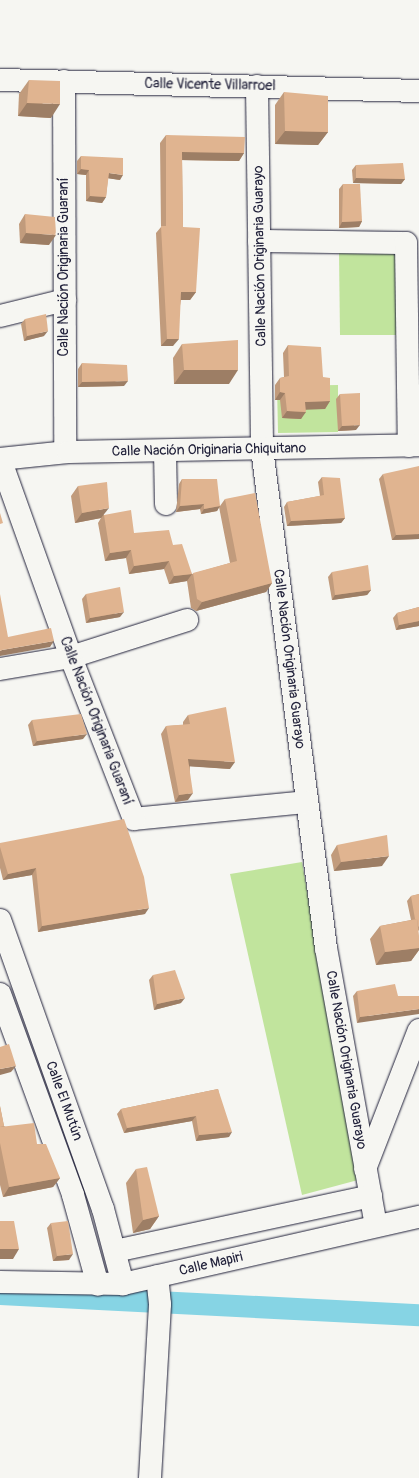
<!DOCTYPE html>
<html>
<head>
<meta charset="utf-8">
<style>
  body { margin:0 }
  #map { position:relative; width:419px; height:1478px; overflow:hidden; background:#f6f6f2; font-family:Pangolin,sans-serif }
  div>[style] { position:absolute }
  .green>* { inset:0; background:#c1e49d }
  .canal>* { height:22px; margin:-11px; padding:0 11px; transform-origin:11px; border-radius:11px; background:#86d4e4 }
  .roads { filter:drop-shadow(0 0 1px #22223b) drop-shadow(0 0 1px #22223b) }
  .minor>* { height:22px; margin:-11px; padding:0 11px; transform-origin:11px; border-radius:11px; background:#f6f6f2 }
  .wall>* { inset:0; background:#c19b7c }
  .shaded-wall>* { inset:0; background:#9d7e65 }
  .building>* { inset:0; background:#e0b490 }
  span { translate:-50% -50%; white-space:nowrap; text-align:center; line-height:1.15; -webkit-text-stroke:4px #f6f6f2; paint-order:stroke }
  .street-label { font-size:14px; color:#22223b }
</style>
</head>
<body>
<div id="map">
  <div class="green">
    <i style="clip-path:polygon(339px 253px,396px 253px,396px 335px,340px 335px)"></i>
    <i style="clip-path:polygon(338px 385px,338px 432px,278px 433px,277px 386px)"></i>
    <i style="clip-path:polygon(302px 862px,358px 1180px,302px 1195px,230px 874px)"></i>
  </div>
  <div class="canal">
    <i style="left:0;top:1294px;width:420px;rotate:2.9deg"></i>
  </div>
  <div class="roads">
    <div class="minor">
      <i style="left:0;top:80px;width:419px;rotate:1.5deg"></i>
      <i style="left:64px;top:81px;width:371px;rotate:89.8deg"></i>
      <i style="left:257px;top:86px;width:363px;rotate:89.2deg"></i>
      <i style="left:262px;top:449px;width:503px;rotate:82.69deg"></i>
      <i style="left:326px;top:948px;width:282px;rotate:79.8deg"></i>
      <i style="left:259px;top:241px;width:147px;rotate:0.8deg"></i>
      <i style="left:406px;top:243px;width:203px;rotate:89.2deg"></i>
      <i style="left:0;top:316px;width:67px;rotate:-13.8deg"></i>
      <i style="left:165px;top:451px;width:53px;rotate:88.9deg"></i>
      <i style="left:0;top:669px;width:72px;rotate:-9.6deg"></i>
      <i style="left:71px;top:657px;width:122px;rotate:-17.7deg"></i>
      <i style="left:307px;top:802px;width:174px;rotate:174.4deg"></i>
      <i style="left:134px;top:819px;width:174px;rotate:-111.3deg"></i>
      <i style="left:71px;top:657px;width:210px;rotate:-109.7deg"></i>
      <i style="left:0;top:459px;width:68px;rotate:-5.9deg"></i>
      <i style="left:68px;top:452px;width:351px;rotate:-1.1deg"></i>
      <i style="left:0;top:920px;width:307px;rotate:70.4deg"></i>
      <i style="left:103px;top:1209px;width:78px;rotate:75.1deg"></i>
      <i style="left:0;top:994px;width:214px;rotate:70deg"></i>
      <i style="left:73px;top:1195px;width:93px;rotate:74.5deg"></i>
      <i style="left:365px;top:1169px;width:149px;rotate:-68.8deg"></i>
      <i style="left:115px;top:1251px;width:262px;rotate:-12.1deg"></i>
      <i style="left:0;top:1282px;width:123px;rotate:0.9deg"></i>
      <i style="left:123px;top:1284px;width:303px;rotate:-12.8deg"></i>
      <i style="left:150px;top:1478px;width:174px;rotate:-86.7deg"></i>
      <i style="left:160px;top:1304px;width:28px;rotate:-96deg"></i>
    </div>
  </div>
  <div class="wall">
    <i style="clip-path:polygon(29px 80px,51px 118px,18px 116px,19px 94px)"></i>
    <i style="clip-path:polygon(284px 92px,328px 132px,318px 145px,275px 144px,275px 105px)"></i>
    <i style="clip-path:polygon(166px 135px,244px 153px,239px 161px,182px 160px,183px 227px,196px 292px,190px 300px,181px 300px,173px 346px,161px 346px,156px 233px,161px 227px,160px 143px)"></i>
    <i style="clip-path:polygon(81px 156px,120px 180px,108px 178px,106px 197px,102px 203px,86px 201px,86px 175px,77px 174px,77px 161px)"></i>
    <i style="clip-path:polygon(356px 165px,405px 179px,401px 184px,353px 183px,352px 170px)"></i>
    <i style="clip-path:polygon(343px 184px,362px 221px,359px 227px,339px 228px,339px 189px)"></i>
    <i style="clip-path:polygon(25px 214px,49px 245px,20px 243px,19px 224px)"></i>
    <i style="clip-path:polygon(25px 319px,44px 336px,24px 341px,21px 324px)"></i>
    <i style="clip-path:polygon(182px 344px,229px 384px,174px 384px,173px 358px)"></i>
    <i style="clip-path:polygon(288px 345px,323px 377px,330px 401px,325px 409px,306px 409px,301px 419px,282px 418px,280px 400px,275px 400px,275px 385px,280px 378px,284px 377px,283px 353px)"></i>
    <i style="clip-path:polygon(82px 363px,124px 386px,78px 387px,78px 369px)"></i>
    <i style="clip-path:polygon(340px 394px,356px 430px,338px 431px,336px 399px)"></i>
    <i style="clip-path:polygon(383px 474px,419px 539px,392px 540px,379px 479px)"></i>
    <i style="clip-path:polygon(322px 477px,345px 518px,341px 523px,287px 526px,284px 507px,287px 502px,320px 496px,318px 482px)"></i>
    <i style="clip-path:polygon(182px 479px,220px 506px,225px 499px,272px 583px,266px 592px,196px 611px,191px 608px,187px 581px,169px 584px,164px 569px,129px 574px,126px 558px,105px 561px,98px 523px,101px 518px,75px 523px,71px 496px,78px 486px,104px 515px,134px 533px,173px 545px,192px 574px,230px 563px,219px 507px,217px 511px,201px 514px,200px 509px,176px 512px,179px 484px)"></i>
    <i style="clip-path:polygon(332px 572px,371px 590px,367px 595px,332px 600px,328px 577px)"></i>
    <i style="clip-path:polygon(86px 594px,120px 617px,86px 623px,82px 599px)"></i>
    <i style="clip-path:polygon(419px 607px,419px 626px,396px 630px,393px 618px,397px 613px)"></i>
    <i style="clip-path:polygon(188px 715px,230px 769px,190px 766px,188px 800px,175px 802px,161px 734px,166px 726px,183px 725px,183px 722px)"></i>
    <i style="clip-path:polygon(32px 720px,83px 739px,33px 746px,28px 725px)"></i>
    <i style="clip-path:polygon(0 843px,145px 914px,38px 932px,32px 875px,3px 880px,0 868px)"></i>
    <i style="clip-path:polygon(337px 845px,382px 866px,334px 871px,331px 855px)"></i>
    <i style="clip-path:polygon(419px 894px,419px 930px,418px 931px,419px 950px,411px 961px,376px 965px,370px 939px,380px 926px,411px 920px,407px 901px,411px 896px)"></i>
    <i style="clip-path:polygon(153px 975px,181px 1003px,154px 1010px,149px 980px)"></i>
    <i style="clip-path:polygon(357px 991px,398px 996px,357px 1023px,353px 996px)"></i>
    <i style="clip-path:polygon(218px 1089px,229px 1137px,196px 1141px,192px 1121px,124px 1133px,117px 1114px,121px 1109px)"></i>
    <i style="clip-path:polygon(0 1106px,4px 1126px,37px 1144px,60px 1178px,53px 1187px,3px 1197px,0 1185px)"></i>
    <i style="clip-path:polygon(136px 1169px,159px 1216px,150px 1229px,133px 1233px,126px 1183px)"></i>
    <i style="clip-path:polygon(51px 1223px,69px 1260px,53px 1261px,47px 1228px)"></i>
  </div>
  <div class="shaded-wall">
    <i style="clip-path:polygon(27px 103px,60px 104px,51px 118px,18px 116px)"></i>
    <i style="clip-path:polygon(285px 131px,328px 132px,318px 145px,275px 144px)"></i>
    <i style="clip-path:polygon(182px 152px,244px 153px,239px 161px,176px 160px)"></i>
    <i style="clip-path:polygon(81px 169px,89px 170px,86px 175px,77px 174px)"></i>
    <i style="clip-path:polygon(109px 173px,123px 175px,120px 180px,106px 178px)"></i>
    <i style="clip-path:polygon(356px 178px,405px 179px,401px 184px,353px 183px)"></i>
    <i style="clip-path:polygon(90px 196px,106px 197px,102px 203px,86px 201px)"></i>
    <i style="clip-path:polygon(362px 221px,359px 227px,339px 228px,342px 222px)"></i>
    <i style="clip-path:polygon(26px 233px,56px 235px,49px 245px,20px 243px)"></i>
    <i style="clip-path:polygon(181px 292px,196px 292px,190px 300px,176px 300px)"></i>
    <i style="clip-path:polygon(48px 331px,44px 336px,24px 341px,27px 336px)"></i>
    <i style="clip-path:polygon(167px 339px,179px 339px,173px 346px,161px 346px)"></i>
    <i style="clip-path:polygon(184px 370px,238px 370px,229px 384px,174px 384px)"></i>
    <i style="clip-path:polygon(128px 381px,124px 386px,78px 387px,82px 382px)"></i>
    <i style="clip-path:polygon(280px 392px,285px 393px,280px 400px,275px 400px)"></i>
    <i style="clip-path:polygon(330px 401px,325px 409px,300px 410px,305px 402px)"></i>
    <i style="clip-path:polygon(287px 411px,306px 412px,301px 419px,282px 418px)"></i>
    <i style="clip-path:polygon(360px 425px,356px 430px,338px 431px,342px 426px)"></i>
    <i style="clip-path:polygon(204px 504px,200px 509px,176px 512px,180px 506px)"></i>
    <i style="clip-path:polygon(220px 506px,217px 511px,201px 514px,204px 509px)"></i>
    <i style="clip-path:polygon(109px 508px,101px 518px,75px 523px,82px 513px)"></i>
    <i style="clip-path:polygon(345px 518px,341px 523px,287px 526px,291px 521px)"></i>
    <i style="clip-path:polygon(419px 534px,419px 539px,392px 540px,396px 535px)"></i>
    <i style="clip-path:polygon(131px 550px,126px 558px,105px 561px,110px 553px)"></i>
    <i style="clip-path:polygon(169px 561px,164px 569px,129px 574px,134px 566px)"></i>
    <i style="clip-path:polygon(192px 574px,187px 581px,169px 584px,174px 576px)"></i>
    <i style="clip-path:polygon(272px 583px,266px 592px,196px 611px,202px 602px)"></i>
    <i style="clip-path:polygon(371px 590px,367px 595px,332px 600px,335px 595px)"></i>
    <i style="clip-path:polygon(124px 612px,120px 617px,86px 623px,90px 618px)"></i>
    <i style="clip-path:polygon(419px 621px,419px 626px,396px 630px,399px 625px)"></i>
    <i style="clip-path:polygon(54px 641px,50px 647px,0 656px,0 651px,2px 650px)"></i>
    <i style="clip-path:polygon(87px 734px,83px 739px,33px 746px,37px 741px)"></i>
    <i style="clip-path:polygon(188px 759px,235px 762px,230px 769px,184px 766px)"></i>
    <i style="clip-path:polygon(193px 793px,188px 800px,175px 802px,179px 795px)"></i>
    <i style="clip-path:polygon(389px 856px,382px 866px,334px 871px,341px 862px)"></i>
    <i style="clip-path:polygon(36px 868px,32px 875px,3px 880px,8px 874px)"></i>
    <i style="clip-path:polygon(149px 908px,145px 914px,38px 932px,42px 926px)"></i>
    <i style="clip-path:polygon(419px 948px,419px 950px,411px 961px,376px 965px,385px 952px)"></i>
    <i style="clip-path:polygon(185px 998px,181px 1003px,154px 1010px,157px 1004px)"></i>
    <i style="clip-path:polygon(419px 1009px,419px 1014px,357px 1023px,360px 1017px)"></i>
    <i style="clip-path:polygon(16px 1066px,11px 1072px,0 1075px,0 1069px)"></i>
    <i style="clip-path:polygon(196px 1116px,192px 1121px,124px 1133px,127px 1128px)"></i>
    <i style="clip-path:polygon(232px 1132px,229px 1137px,196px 1141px,199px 1135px)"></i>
    <i style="clip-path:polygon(60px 1178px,53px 1187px,3px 1197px,9px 1187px)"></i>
    <i style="clip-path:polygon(159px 1216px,150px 1229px,133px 1233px,143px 1220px)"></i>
    <i style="clip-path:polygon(0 1249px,19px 1249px,13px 1259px,0 1259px)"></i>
    <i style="clip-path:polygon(73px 1254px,69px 1260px,53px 1261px,57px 1256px)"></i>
  </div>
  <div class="building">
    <i style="clip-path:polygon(29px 80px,60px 81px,60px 104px,27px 103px)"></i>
    <i style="clip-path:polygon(284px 92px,328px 96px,328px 132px,285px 131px)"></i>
    <i style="clip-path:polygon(166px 135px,245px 137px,244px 153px,182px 152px,183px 227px,200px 228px,196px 292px,181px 292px,179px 339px,167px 339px,161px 226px,166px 226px)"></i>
    <i style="clip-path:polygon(81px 156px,123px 158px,123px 175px,109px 173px,106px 197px,90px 196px,89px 170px,81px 169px)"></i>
    <i style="clip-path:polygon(403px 163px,405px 179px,356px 178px,356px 165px)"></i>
    <i style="clip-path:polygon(343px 184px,360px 184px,362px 221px,342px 222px)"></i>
    <i style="clip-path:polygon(25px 214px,55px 217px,56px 235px,26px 233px)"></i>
    <i style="clip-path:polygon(46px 314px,48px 331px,27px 336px,25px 319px)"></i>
    <i style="clip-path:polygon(238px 340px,238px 370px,184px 370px,182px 344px)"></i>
    <i style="clip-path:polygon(288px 345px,321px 347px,323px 377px,330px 378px,330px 401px,305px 402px,306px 412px,287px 411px,285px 393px,280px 392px,280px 378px,289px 376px)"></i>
    <i style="clip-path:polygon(82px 363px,127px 365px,128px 381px,82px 382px)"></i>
    <i style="clip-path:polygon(360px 393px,360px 425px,342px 426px,340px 394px)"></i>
    <i style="clip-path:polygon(419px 466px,419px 534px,396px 535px,383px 474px)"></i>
    <i style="clip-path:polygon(322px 477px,340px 478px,345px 518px,291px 521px,287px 502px,324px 495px)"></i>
    <i style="clip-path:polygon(182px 479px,217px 479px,220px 506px,204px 509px,204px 504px,180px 506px)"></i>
    <i style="clip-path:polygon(107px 482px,109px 508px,82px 513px,78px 486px)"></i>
    <i style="clip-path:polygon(255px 493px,272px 583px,202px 602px,197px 599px,193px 573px,237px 561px,225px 499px)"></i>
    <i style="clip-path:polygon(131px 510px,134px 533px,169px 530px,173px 545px,182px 544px,192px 574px,174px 576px,169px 561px,134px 566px,131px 550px,110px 553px,104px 515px)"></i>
    <i style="clip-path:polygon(0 513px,3px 523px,0 524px)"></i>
    <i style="clip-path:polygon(368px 565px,371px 590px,335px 595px,332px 572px)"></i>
    <i style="clip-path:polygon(120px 587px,124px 612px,90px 618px,86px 594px)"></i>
    <i style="clip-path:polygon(0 594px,8px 637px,51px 628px,54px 641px,2px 650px,0 651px)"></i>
    <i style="clip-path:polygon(419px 607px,419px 621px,399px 625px,397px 613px)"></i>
    <i style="clip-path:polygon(226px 707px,235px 762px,188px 759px,193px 793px,179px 795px,166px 726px,190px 724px,188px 715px)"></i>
    <i style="clip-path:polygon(81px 714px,87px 734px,37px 741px,32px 720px)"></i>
    <i style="clip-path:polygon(124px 819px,144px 877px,149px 908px,42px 926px,36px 868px,8px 874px,0 847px,0 843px)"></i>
    <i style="clip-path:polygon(387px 835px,389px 856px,341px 862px,337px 845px)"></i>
    <i style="clip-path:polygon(419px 894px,419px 926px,418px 927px,417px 919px,415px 919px,411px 896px)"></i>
    <i style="clip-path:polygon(417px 919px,419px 936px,419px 948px,385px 952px,380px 926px)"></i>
    <i style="clip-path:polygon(175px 970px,185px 998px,157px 1004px,153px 975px)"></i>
    <i style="clip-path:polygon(395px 984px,398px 996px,419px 996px,419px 1009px,360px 1017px,357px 991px)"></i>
    <i style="clip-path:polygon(9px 1044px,16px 1066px,0 1069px,0 1047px)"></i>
    <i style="clip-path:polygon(218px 1089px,232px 1132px,199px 1135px,196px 1116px,127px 1128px,121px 1109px)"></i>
    <i style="clip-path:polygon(0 1106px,4px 1126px,0 1127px)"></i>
    <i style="clip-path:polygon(34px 1123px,37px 1144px,46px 1144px,60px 1178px,9px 1187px,0 1143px,0 1127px)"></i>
    <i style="clip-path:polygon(147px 1167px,159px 1216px,143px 1220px,136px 1169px)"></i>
    <i style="clip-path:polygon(0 1221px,14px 1221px,19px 1249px,0 1249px)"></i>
    <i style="clip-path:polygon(68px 1221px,73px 1254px,57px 1256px,51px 1223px)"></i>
  </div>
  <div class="street-label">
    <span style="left:210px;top:85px;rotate:1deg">Calle Vicente Villarroel</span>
    <span style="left:260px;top:256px;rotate:-91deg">Calle Nación Originaria Guarayo</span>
    <span style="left:64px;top:267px;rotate:-90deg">Calle Nación Originaria Guaraní</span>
    <span style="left:209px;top:450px;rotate:-1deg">Calle Nación Originaria Chiquitano</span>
    <span style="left:289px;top:659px;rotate:83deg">Calle Nación Originaria Guarayo</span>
    <span style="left:96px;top:721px;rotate:69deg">Calle Nación Originaria Guaraní</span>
    <span style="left:346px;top:1060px;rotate:80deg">Calle Nación Originaria Guarayo</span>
    <span style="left:64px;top:1101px;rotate:70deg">Calle El Mutún</span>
    <span style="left:211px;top:1264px;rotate:-13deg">Calle Mapiri</span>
  </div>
</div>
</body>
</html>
